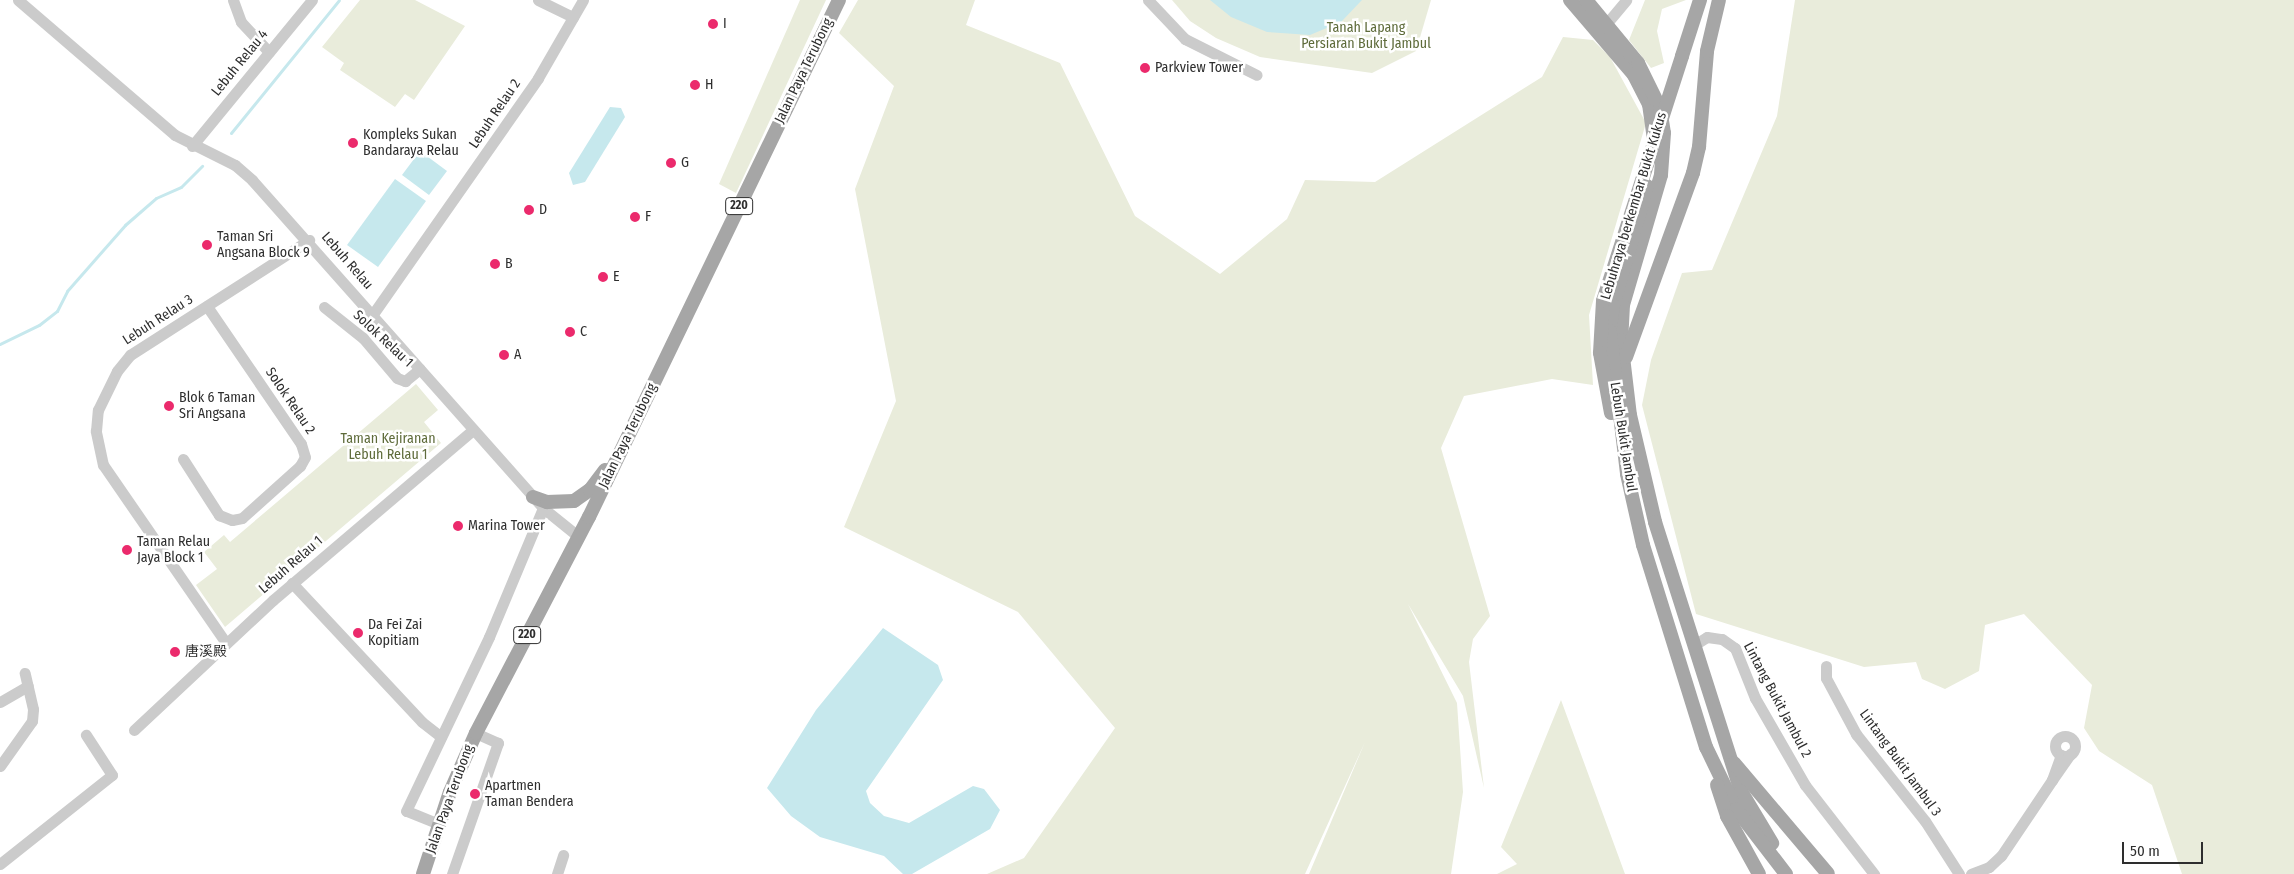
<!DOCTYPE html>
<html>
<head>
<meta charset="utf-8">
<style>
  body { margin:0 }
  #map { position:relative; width:2294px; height:874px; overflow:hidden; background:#fff; font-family:"Fira Sans Condensed","Noto Sans SC",sans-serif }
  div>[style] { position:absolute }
  .green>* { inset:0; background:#e9ecdb }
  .water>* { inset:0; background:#c6e8ed }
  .stream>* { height:3px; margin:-1.5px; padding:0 1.5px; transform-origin:1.5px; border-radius:1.5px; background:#c6e8ed }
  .minor>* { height:11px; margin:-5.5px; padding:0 5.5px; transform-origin:5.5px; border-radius:5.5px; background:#cbcbcb }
  .minor>.ring { margin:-5.5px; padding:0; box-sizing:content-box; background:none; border:11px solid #cbcbcb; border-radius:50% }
  .major>* { height:14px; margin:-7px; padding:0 7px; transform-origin:7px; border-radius:7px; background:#a6a6a6 }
  .major-bridge>* { height:14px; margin:-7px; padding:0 7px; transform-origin:7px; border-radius:7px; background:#a6a6a6 }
  .dots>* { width:14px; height:14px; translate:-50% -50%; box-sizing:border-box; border:2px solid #fff; border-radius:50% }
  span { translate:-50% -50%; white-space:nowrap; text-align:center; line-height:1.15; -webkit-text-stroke:5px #fff; paint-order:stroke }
  .shield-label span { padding:1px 4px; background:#fff; border:1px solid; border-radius:4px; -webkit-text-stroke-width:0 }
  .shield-label { font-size:12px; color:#2e2e2e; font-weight:700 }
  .poi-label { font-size:14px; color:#2e2e2e }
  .left { translate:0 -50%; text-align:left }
  .park-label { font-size:14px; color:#5e6b3a }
  .street-label { font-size:14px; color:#2e2e2e }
  .scale { position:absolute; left:2122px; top:842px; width:81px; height:22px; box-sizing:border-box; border:2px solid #2e2e2e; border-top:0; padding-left:6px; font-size:15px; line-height:18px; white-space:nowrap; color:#2e2e2e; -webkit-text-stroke:4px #fff; paint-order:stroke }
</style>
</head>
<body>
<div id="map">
  <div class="green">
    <i style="clip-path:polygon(360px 0,415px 0,465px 26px,414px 100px,405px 94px,395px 107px,340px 70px,344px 63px,322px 47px)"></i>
    <i style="clip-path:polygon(800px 0,826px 0,736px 193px,719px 184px)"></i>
    <i style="clip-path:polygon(858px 0,975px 0,966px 25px,1060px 63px,1135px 216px,1220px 274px,1287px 219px,1305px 180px,1375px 182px,1542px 77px,1563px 37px,1593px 40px,1610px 57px,1646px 123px,1589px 315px,1593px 385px,1552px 379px,1464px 396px,1441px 448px,1490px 616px,1473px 639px,1469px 662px,1484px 788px,1463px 696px,1408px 604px,1457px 703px,1463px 792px,1451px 874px,1309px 874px,1365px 742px,1305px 874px,987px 874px,1024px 858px,1115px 728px,1018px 612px,844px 527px,896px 401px,855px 189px,894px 86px,839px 33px)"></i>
    <i style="clip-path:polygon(1172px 0,1431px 0,1416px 51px,1372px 73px,1260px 57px,1216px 38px,1190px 21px)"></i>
    <i style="clip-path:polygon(1645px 0,1686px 0,1662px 9px,1657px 31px,1664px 63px,1651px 68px,1629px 40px)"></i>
    <i style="clip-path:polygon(1795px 0,2294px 0,2294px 874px,2182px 874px,2152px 785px,2099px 751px,2084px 728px,2092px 685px,2024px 614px,1985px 625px,1979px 671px,1945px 689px,1922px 679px,1916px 662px,1864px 667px,1696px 614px,1642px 405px,1651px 360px,1682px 273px,1712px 270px,1777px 116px)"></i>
    <i style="clip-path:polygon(416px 384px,438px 410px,424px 422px,441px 443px,225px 627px,196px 585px,217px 569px,204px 552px,224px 535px,230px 542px)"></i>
    <i style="clip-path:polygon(1561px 700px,1625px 874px,1497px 874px,1517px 864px,1501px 847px)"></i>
  </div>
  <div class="water">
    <i style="clip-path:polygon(1210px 0,1362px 0,1341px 22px,1310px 35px,1267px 32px,1231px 17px)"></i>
    <i style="clip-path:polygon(610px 107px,621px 108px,625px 117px,585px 182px,573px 185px,569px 173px)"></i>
    <i style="clip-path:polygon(420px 151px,447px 171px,429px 195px,402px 175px)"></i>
    <i style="clip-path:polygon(395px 179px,426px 201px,378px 267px,347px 245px)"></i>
    <i style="clip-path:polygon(883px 628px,938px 665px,943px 680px,866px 791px,870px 803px,884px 816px,909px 823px,973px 786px,984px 789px,1000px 810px,990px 829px,912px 874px,903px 874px,884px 856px,820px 837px,791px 816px,767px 788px,816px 710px)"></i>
  </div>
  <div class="stream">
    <i style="left:231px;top:133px;width:171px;rotate:-50.9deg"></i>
    <i style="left:0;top:344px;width:43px;rotate:-26deg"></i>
    <i style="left:39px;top:325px;width:23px;rotate:-38deg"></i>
    <i style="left:57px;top:311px;width:22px;rotate:-63deg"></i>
    <i style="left:67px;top:291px;width:88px;rotate:-48.7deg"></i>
    <i style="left:125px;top:225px;width:41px;rotate:-41.1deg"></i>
    <i style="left:156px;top:198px;width:27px;rotate:-24deg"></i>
    <i style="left:181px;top:187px;width:30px;rotate:-45deg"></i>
  </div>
  <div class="minor">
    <i style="left:18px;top:0;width:207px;rotate:40.7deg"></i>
    <i style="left:175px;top:135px;width:67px;rotate:26.6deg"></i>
    <i style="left:235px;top:165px;width:23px;rotate:41deg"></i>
    <i style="left:252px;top:180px;width:438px;rotate:48.4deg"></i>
    <i style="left:543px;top:508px;width:46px;rotate:38.9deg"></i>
    <i style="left:233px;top:0;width:23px;rotate:70deg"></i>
    <i style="left:241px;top:22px;width:41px;rotate:47deg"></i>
    <i style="left:538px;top:0;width:39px;rotate:26deg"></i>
    <i style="left:1148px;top:0;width:54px;rotate:46.5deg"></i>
    <i style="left:1185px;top:39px;width:80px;rotate:26.6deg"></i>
    <i style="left:1607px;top:23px;width:30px;rotate:-50deg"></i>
    <i style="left:192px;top:146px;width:189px;rotate:-50.6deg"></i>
    <i style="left:324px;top:307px;width:50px;rotate:38.5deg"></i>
    <i style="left:363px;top:338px;width:52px;rotate:49.6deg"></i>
    <i style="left:397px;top:378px;width:9px;rotate:21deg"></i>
    <i style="left:405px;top:381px;width:19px;rotate:-39deg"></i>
    <i style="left:373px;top:314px;width:288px;rotate:-55deg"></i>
    <i style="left:538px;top:78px;width:90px;rotate:-60deg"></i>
    <i style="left:183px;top:459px;width:67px;rotate:57.3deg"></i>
    <i style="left:219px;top:515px;width:14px;rotate:21deg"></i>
    <i style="left:232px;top:520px;width:10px;rotate:-11deg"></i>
    <i style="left:242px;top:518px;width:78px;rotate:-41.9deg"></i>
    <i style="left:300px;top:466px;width:10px;rotate:-61deg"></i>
    <i style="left:305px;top:457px;width:14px;rotate:-107deg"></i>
    <i style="left:301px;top:444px;width:167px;rotate:-124.3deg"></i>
    <i style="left:292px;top:583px;width:190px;rotate:46.9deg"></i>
    <i style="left:422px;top:722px;width:24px;rotate:38deg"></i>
    <i style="left:226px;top:643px;width:216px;rotate:-124.6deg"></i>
    <i style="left:103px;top:465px;width:35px;rotate:-102deg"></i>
    <i style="left:96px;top:431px;width:21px;rotate:-85deg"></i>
    <i style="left:98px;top:410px;width:43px;rotate:-64deg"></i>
    <i style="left:117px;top:371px;width:21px;rotate:-51deg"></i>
    <i style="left:130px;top:355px;width:213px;rotate:-32.7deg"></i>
    <i style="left:1694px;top:645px;width:15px;rotate:-32deg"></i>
    <i style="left:1707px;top:637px;width:15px;rotate:8deg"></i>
    <i style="left:1722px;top:639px;width:16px;rotate:35deg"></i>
    <i style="left:1735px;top:648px;width:54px;rotate:68.2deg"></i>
    <i style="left:1755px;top:698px;width:100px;rotate:60.1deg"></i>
    <i style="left:1805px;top:785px;width:113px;rotate:52.2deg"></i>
    <i style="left:1826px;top:666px;width:12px;rotate:90deg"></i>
    <i style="left:1826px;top:678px;width:64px;rotate:61.8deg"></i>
    <i style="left:1856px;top:734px;width:111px;rotate:51.6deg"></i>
    <i style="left:1925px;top:821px;width:63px;rotate:57.3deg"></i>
    <i style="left:0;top:702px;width:32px;rotate:-30deg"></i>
    <i style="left:134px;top:730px;width:190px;rotate:-43.1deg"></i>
    <i style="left:273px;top:600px;width:262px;rotate:-40.4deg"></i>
    <i class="ring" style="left:2055px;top:736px;width:9px;height:9px"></i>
    <i style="left:2061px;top:755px;width:27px;rotate:110deg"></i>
    <i style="left:2052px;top:780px;width:32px;rotate:-55deg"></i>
    <i style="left:0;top:766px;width:55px;rotate:-54.6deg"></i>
    <i style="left:32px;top:721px;width:12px;rotate:-85deg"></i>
    <i style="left:33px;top:709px;width:37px;rotate:-103deg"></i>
    <i style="left:439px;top:824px;width:35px;rotate:-158deg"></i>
    <i style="left:406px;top:811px;width:193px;rotate:-64.5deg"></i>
    <i style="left:489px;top:637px;width:140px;rotate:-67.3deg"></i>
    <i style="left:0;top:864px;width:143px;rotate:-38.5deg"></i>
    <i style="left:112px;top:775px;width:48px;rotate:-123deg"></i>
    <i style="left:452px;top:874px;width:139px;rotate:-70.7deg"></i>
    <i style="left:498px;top:743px;width:24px;rotate:-156deg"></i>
    <i style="left:557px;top:874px;width:20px;rotate:-72deg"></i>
    <i style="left:1971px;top:874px;width:19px;rotate:-21deg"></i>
    <i style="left:1989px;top:867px;width:16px;rotate:-43deg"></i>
    <i style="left:2001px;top:856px;width:92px;rotate:-56.1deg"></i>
  </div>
  <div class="major">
    <i style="left:1570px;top:0;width:99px;rotate:49.5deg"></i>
    <i style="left:1634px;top:75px;width:33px;rotate:63deg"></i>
    <i style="left:1649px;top:104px;width:36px;rotate:82deg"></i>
    <i style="left:1586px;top:0;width:82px;rotate:50.5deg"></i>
    <i style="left:1638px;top:63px;width:50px;rotate:63.9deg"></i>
    <i style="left:1660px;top:108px;width:25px;rotate:81deg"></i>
    <i style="left:1664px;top:133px;width:42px;rotate:94.1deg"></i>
    <i style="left:1661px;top:175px;width:135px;rotate:106.3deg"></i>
    <i style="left:1623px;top:305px;width:35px;rotate:93deg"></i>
    <i style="left:1621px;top:340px;width:76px;rotate:83.2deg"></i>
    <i style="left:1630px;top:415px;width:110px;rotate:76.8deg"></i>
    <i style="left:1655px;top:522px;width:282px;rotate:72.3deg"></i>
    <i style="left:1741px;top:791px;width:61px;rotate:59.2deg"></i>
    <i style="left:1682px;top:56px;width:59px;rotate:-72.2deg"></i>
    <i style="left:1647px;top:186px;width:124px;rotate:105.9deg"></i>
    <i style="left:1613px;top:305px;width:26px;rotate:97deg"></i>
    <i style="left:1610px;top:331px;width:144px;rotate:83.2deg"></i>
    <i style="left:1627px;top:474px;width:73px;rotate:77.3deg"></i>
    <i style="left:1643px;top:545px;width:212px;rotate:72.7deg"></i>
    <i style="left:1706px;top:747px;width:69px;rotate:64.2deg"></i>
    <i style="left:1736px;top:809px;width:82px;rotate:52.4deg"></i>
    <i style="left:1603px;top:301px;width:52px;rotate:93.3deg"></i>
    <i style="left:1600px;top:353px;width:61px;rotate:79.6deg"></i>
    <i style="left:1626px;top:357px;width:196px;rotate:-70deg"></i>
    <i style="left:1693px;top:173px;width:27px;rotate:-77deg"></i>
    <i style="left:1699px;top:147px;width:96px;rotate:-85.2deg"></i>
    <i style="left:1707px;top:51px;width:52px;rotate:-76.8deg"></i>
    <i style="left:533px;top:497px;width:15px;rotate:20deg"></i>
    <i style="left:547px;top:502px;width:27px;rotate:-2deg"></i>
    <i style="left:574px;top:501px;width:19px;rotate:-35deg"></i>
    <i style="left:590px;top:490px;width:25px;rotate:-53deg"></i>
    <i style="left:1734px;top:763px;width:145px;rotate:49.7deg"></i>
    <i style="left:1717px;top:785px;width:33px;rotate:72deg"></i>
    <i style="left:1727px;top:816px;width:66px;rotate:61.1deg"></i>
    <i style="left:423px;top:874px;width:86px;rotate:-71.8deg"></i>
    <i style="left:450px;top:792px;width:64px;rotate:-66.2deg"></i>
    <i style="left:476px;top:733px;width:244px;rotate:-62.4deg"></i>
    <i style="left:589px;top:517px;width:574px;rotate:-64.19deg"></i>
  </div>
  <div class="major-bridge">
    <i style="left:1603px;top:301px;width:257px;rotate:-72.1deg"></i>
  </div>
  <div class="dots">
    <i style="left:713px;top:24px;background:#eb2a6c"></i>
    <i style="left:1145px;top:68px;background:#eb2a6c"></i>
    <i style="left:695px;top:85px;background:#eb2a6c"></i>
    <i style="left:353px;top:143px;background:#eb2a6c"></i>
    <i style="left:671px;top:163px;background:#eb2a6c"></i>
    <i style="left:529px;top:210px;background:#eb2a6c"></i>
    <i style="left:635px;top:217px;background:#eb2a6c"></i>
    <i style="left:207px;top:245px;background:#eb2a6c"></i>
    <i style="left:495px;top:264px;background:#eb2a6c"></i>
    <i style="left:603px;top:277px;background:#eb2a6c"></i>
    <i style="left:570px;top:332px;background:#eb2a6c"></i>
    <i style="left:504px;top:355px;background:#eb2a6c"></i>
    <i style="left:169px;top:406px;background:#eb2a6c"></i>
    <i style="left:458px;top:526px;background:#eb2a6c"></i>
    <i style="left:127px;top:550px;background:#eb2a6c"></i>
    <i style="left:358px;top:633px;background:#eb2a6c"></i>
    <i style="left:175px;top:652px;background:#eb2a6c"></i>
    <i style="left:475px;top:794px;background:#eb2a6c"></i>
  </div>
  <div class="shield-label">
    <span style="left:739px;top:206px">220</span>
    <span style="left:527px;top:635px">220</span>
  </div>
  <div class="poi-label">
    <span class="left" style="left:723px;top:24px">I</span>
    <span class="left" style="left:1155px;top:68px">Parkview Tower</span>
    <span class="left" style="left:705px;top:85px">H</span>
    <span class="left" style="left:363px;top:143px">Kompleks Sukan<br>Bandaraya Relau</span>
    <span class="left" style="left:681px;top:163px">G</span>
    <span class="left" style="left:539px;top:210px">D</span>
    <span class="left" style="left:645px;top:217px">F</span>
    <span class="left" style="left:217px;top:245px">Taman Sri<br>Angsana Block 9</span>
    <span class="left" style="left:505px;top:264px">B</span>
    <span class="left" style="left:613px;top:277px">E</span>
    <span class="left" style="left:580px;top:332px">C</span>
    <span class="left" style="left:514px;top:355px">A</span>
    <span class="left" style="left:179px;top:406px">Blok 6 Taman<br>Sri Angsana</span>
    <span class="left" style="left:468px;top:526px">Marina Tower</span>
    <span class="left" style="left:137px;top:550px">Taman Relau<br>Jaya Block 1</span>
    <span class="left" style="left:368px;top:633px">Da Fei Zai<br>Kopitiam</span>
    <span class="left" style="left:185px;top:652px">唐溪殿</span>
    <span class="left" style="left:485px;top:794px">Apartmen<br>Taman Bendera</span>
  </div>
  <div class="park-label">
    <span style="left:1366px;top:36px">Tanah Lapang<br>Persiaran Bukit Jambul</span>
    <span style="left:388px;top:447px">Taman Kejiranan<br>Lebuh Relau 1</span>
  </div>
  <div class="street-label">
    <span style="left:240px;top:63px;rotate:-51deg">Lebuh Relau 4</span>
    <span style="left:804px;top:71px;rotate:-64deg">Jalan Paya Terubong</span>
    <span style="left:495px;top:114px;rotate:-56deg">Lebuh Relau 2</span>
    <span style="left:1634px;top:206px;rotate:-73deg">Lebuhraya berkembar Bukit Kukus</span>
    <span style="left:347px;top:261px;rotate:49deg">Lebuh Relau</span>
    <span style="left:158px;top:320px;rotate:-33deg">Lebuh Relau 3</span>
    <span style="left:383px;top:339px;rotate:43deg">Solok Relau 1</span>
    <span style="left:290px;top:401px;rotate:56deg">Solok Relau 2</span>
    <span style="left:628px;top:436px;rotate:-64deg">Jalan Paya Terubong</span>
    <span style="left:1623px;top:437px;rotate:81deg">Lebuh Bukit Jambul</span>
    <span style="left:291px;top:565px;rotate:-41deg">Lebuh Relau 1</span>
    <span style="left:1777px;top:700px;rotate:62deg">Lintang Bukit Jambul 2</span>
    <span style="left:1900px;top:763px;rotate:54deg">Lintang Bukit Jambul 3</span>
    <span style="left:450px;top:799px;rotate:-70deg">Jalan Paya Terubong</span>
  </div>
  <div class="scale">50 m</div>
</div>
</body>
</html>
